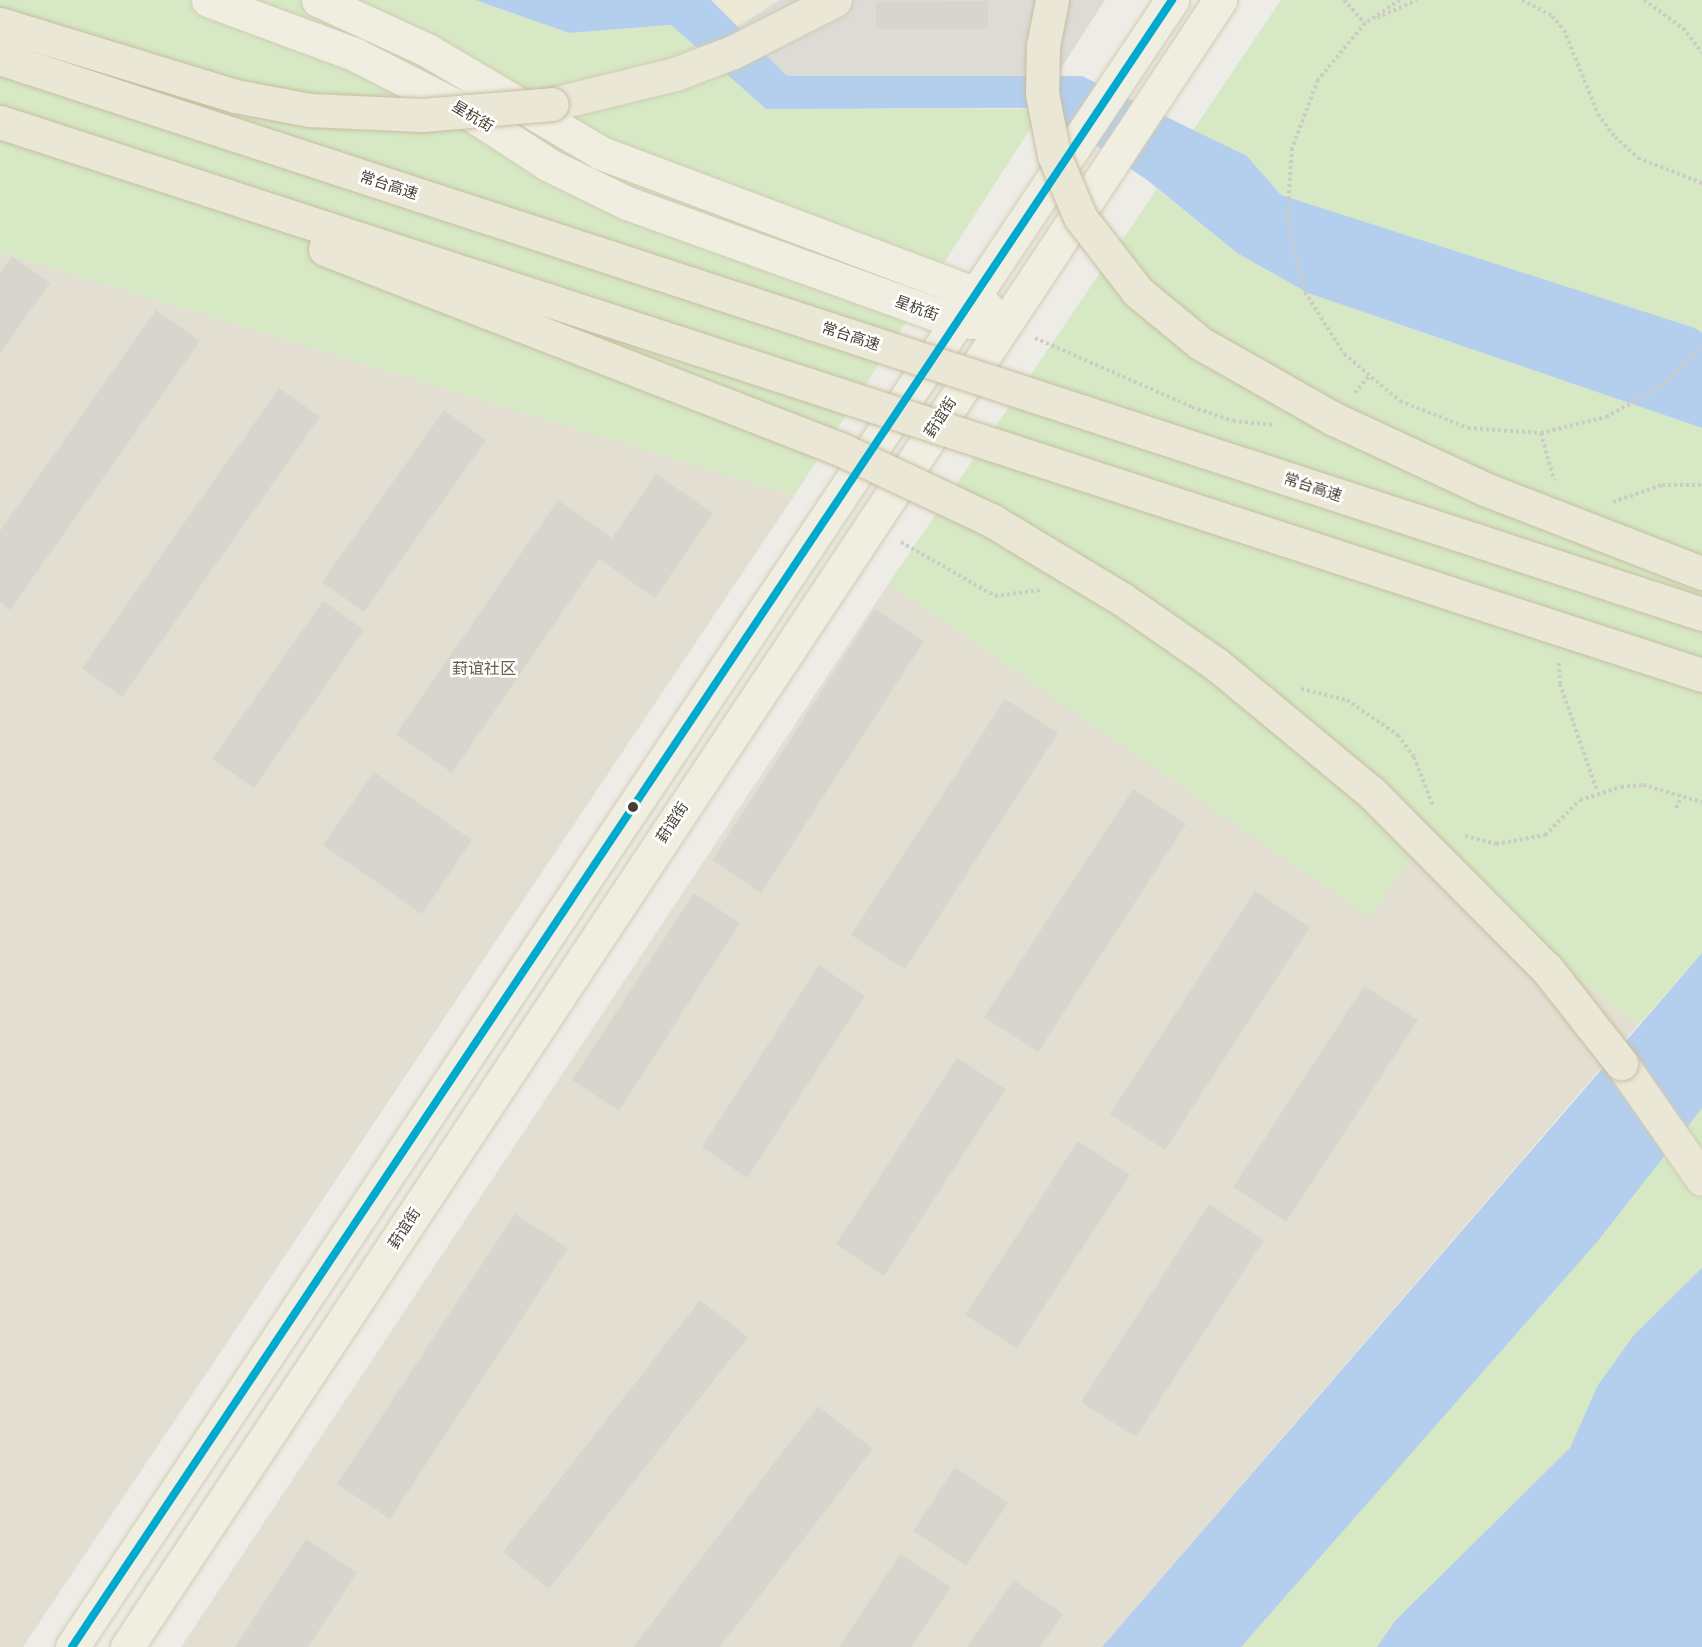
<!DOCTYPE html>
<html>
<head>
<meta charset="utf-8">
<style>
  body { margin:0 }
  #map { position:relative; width:1702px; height:1647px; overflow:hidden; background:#eeece6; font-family:"Asap Condensed","Noto Sans SC",sans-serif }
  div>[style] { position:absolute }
  .residential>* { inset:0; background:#e2dfd2 }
  .education>* { inset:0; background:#ece9d7 }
  .green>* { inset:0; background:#d6e9c4 }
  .parking>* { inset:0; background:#dddbd6 }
  .water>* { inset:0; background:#b4ceee }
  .building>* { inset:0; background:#d7d5ce }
  .path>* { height:4px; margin-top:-2px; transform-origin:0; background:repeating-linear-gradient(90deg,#cccbc5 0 3px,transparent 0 6px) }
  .roads { filter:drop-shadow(0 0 2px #d0ccb3) drop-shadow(0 0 2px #d0ccb3) }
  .major>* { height:33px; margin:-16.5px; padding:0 16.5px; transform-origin:16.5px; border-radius:16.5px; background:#f0eee1 }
  .highway>* { height:33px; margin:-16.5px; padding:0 16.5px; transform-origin:16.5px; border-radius:16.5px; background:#ebe7d7 }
  .bridges { filter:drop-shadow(0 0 2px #c6bea0) drop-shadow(0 0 2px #c6bea0) }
  .highway-bridge>* { height:33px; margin:-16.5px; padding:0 16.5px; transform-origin:16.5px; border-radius:16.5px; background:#ebe7d7 }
  .bus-1>* { height:8px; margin:-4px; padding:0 4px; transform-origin:4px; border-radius:4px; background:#00a9ce }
  .dots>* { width:16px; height:16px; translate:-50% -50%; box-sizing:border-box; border:3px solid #fff; border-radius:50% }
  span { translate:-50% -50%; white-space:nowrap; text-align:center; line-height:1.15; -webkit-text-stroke:5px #fff; paint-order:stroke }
  .street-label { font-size:15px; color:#433f32 }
  .neighbourhood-label { font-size:16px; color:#655e49 }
</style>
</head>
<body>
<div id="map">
  <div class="residential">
    <i style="clip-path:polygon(0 252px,794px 496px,23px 1647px,0 1647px)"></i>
    <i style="clip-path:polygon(889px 583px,1369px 917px,1415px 851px,1638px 1025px,1102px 1647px,181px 1647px)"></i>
  </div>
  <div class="education">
    <i style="clip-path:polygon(711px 0,779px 0,737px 27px)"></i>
  </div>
  <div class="green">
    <i style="clip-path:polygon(0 0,475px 0,569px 33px,671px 25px,766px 109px,1043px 109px,794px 496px,0 252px)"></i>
    <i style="clip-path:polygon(1281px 0,1702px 0,1702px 333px,1281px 195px,1247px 156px,1192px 132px)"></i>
    <i style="clip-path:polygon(1157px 189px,1237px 253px,1308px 293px,1702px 428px,1702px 953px,1638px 1025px,1416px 852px,1370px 918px,889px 583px)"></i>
    <i style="clip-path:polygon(1702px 1104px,1702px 1647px,1239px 1647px)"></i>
  </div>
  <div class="parking">
    <i style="clip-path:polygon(779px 0,1105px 0,1056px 76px,787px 76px,737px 27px)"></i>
  </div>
  <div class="water">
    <i style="clip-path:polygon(475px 0,711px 0,787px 76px,1082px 76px,1247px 156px,1281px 195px,1695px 328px,1702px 333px,1702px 428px,1308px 293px,1237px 253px,1147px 180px,1041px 108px,766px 109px,671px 25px,569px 33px)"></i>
    <i style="clip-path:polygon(1702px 953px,1702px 1108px,1597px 1242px,1241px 1647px,1102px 1647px)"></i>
    <i style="clip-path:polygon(1702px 1268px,1702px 1647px,1377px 1647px,1395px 1621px,1570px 1448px,1598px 1385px,1634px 1335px)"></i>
  </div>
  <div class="building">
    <i style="clip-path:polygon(988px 1px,988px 29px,876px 29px,876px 2px)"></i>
    <i style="clip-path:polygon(12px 256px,50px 283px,0 353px,0 273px)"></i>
    <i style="clip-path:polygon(156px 310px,200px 341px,10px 610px,0 602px,0 531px)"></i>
    <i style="clip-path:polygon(279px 388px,320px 417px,122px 697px,82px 668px)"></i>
    <i style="clip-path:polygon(444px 410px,486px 440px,364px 612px,322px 582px)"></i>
    <i style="clip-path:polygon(656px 474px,713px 513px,655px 598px,599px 559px,452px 773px,396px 734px,558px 500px,612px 538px)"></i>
    <i style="clip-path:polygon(323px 601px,364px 630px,254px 788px,212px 759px)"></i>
    <i style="clip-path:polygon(875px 609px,924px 641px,761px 893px,712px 860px)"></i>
    <i style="clip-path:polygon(1005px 699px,1058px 733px,905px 969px,851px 935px)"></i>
    <i style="clip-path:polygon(374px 772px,472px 840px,422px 914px,323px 845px)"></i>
    <i style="clip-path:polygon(1133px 789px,1186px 824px,1038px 1052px,984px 1017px)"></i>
    <i style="clip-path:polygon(1255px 891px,1310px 927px,1165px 1150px,1110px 1114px)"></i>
    <i style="clip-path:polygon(694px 893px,740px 923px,619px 1111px,572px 1080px)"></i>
    <i style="clip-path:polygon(819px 965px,865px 996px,747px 1178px,702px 1147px)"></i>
    <i style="clip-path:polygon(1364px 986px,1418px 1020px,1286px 1222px,1233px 1187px)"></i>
    <i style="clip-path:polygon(957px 1058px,1006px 1089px,884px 1276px,836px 1244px)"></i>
    <i style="clip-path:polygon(1078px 1141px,1130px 1175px,1017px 1348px,965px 1315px)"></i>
    <i style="clip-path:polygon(1209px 1204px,1264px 1240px,1136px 1437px,1081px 1402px)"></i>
    <i style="clip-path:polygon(515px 1214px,568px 1248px,390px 1519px,337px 1484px)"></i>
    <i style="clip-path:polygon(700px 1300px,748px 1337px,549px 1589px,503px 1552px)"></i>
    <i style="clip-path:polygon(818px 1406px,873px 1449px,720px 1647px,633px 1647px)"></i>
    <i style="clip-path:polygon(955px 1467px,1008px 1503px,966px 1566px,913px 1531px)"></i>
    <i style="clip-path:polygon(306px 1539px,357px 1573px,308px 1647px,235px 1647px)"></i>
    <i style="clip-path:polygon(900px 1554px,951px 1587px,911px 1647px,839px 1647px)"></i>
    <i style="clip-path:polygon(1014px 1580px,1063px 1614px,1040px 1647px,967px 1647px)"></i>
  </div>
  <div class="path">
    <i style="left:1344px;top:0;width:31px;rotate:48deg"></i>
    <i style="left:1400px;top:0;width:42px;rotate:146.7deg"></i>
    <i style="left:1365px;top:23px;width:74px;rotate:129.5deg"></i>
    <i style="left:1318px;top:80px;width:73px;rotate:110.9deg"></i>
    <i style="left:1292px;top:148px;width:73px;rotate:93.9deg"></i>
    <i style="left:1287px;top:221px;width:73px;rotate:75.8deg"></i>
    <i style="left:1305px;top:292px;width:73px;rotate:57.8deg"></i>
    <i style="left:1344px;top:354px;width:73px;rotate:40deg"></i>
    <i style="left:1400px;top:401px;width:73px;rotate:21.7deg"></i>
    <i style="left:1468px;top:428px;width:73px;rotate:3.9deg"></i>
    <i style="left:1541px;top:433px;width:67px;rotate:-13.8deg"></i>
    <i style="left:1606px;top:417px;width:68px;rotate:-29.2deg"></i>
    <i style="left:1665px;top:384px;width:54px;rotate:-46.5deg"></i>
    <i style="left:1522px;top:0;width:34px;rotate:28deg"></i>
    <i style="left:1552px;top:16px;width:18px;rotate:49deg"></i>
    <i style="left:1564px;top:30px;width:91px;rotate:68deg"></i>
    <i style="left:1598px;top:114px;width:29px;rotate:54deg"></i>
    <i style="left:1615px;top:137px;width:31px;rotate:42deg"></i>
    <i style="left:1638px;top:158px;width:69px;rotate:21.3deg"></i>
    <i style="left:1644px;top:0;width:48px;rotate:35.7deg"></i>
    <i style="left:1683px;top:28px;width:31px;rotate:52deg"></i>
    <i style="left:1377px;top:18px;width:44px;rotate:-24.2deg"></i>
    <i style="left:1035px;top:338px;width:171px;rotate:23.7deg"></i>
    <i style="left:1192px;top:407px;width:43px;rotate:18.9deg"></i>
    <i style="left:1233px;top:421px;width:41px;rotate:5.6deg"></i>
    <i style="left:1355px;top:393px;width:23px;rotate:-50deg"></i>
    <i style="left:1541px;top:433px;width:49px;rotate:74.5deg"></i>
    <i style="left:1613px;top:502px;width:52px;rotate:-19.1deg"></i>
    <i style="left:1662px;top:485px;width:40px"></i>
    <i style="left:901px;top:542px;width:108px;rotate:29.9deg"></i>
    <i style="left:995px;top:596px;width:45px;rotate:-7.6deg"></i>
    <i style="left:1559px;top:663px;width:21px;rotate:87deg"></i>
    <i style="left:1560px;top:684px;width:113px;rotate:70.9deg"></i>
    <i style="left:1301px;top:689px;width:47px;rotate:13.4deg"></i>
    <i style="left:1347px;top:700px;width:62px;rotate:34.5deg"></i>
    <i style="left:1398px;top:735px;width:27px;rotate:54deg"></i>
    <i style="left:1414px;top:757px;width:53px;rotate:68.8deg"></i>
    <i style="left:1676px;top:808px;width:12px;rotate:-66deg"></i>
    <i style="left:1465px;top:836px;width:32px;rotate:14deg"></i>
    <i style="left:1496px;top:844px;width:50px;rotate:-10.4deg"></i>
    <i style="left:1545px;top:835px;width:49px;rotate:-45deg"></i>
    <i style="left:1580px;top:800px;width:43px;rotate:-17.6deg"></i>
    <i style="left:1621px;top:787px;width:22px;rotate:-5deg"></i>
    <i style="left:1643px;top:785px;width:61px;rotate:16.1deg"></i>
  </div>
  <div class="roads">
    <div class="major">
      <i style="left:208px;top:0;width:156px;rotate:20.3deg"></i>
      <i style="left:354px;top:54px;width:126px;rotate:27deg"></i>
      <i style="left:466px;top:111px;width:99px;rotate:33deg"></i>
      <i style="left:549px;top:165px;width:87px;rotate:26deg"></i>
      <i style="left:627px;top:203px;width:349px;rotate:19.8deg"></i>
      <i style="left:955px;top:321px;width:19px;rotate:3deg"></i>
      <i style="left:318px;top:0;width:120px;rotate:24.6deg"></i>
      <i style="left:427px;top:50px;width:202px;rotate:30.6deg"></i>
      <i style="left:601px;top:153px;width:397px;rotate:20.6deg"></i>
      <i style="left:973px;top:293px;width:22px;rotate:47deg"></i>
      <i style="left:72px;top:1647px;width:1981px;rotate:-56.26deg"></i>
      <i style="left:127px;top:1647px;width:1977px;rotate:-56.43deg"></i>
    </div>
    <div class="highway">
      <i style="left:552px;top:104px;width:127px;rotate:-13.7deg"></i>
      <i style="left:675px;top:74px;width:62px;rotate:-20.8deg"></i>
      <i style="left:733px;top:52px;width:114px;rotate:-27deg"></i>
      <i style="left:1621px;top:1063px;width:141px;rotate:55.1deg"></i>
    </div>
  </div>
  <div class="bridges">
    <div class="highway-bridge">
      <i style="left:1052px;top:0;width:47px;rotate:101.1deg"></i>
      <i style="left:1043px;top:46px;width:47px;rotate:91.2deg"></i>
      <i style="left:1042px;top:93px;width:63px;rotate:79deg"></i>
      <i style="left:1054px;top:155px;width:67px;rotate:67.2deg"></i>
      <i style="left:1080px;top:217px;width:95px;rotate:52.3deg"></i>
      <i style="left:1138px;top:292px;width:80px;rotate:39.4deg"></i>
      <i style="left:1200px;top:343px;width:154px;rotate:29.6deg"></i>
      <i style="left:1334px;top:419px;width:166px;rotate:24.9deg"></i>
      <i style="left:1485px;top:489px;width:233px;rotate:21.2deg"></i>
      <i style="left:0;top:24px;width:246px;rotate:17deg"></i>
      <i style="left:235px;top:96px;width:76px;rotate:10.6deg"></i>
      <i style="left:310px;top:110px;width:112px;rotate:2.6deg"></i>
      <i style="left:422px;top:115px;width:130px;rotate:-4.8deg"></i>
      <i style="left:0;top:58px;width:1791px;rotate:18.09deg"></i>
      <i style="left:0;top:122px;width:1790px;rotate:18deg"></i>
      <i style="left:325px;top:249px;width:552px;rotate:21.22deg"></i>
      <i style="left:840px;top:449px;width:167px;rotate:25.2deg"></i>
      <i style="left:991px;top:520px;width:153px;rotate:31.1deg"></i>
      <i style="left:1122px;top:599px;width:114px;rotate:34.7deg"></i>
      <i style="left:1216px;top:664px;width:201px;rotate:39.6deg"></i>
      <i style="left:1371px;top:792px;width:250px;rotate:45.2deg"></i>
      <i style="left:1547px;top:969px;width:120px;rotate:51.8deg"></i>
    </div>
  </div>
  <div class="bus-1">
    <i style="left:72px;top:1647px;width:1981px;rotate:-56.26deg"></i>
  </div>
  <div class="dots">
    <i style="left:633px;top:807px;background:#433f32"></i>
  </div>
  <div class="street-label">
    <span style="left:473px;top:116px;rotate:31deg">星杭街</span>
    <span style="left:389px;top:185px;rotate:18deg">常台高速</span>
    <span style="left:917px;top:308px;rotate:20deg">星杭街</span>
    <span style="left:851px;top:336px;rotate:18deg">常台高速</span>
    <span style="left:940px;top:417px;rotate:-57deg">葑谊街</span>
    <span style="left:1313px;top:487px;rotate:18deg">常台高速</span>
    <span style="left:672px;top:822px;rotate:-57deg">葑谊街</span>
    <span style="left:404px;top:1228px;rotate:-57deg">葑谊街</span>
  </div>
  <div class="neighbourhood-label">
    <span style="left:484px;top:668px">葑谊社区</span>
  </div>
</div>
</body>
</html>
